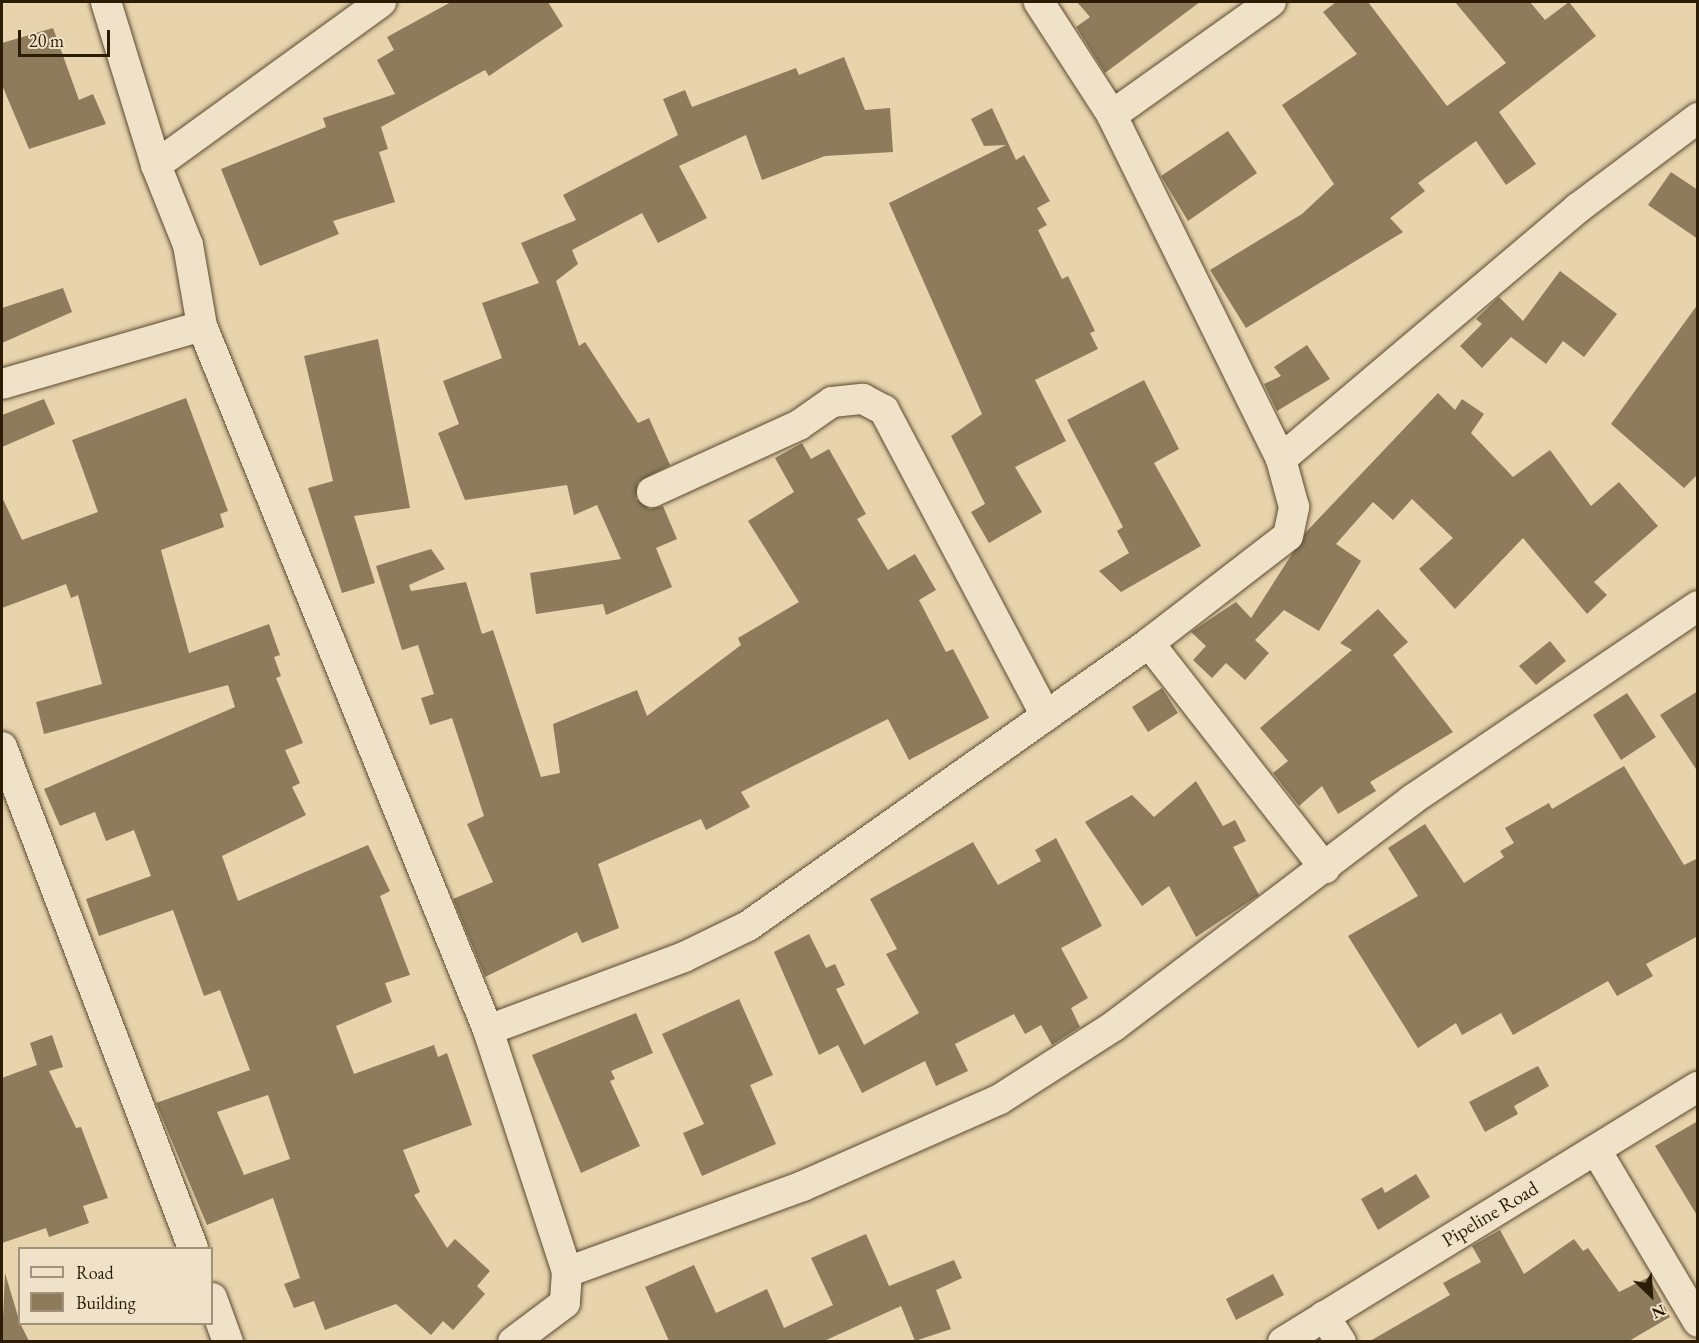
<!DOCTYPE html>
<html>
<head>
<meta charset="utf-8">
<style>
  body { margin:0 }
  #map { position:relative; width:1699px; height:1343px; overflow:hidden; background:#e7d3ac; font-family:"EB Garamond",serif }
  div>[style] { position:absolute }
  .building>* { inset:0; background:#8d7b5c }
  .roads { filter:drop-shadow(0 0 2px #5b4a30) drop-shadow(0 0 2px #5b4a30) }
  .minor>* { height:30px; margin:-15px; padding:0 15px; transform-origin:15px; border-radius:15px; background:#efe2c9 }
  span { translate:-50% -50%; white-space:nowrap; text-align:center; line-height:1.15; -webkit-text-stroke:6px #efe2c9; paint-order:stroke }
  .street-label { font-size:20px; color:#2c1c06 }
  .frame { position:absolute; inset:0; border:3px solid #2c1c06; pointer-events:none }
  .legend { position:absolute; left:18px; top:1247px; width:195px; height:78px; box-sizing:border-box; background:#efe2c9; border:2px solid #a1937b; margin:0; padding:8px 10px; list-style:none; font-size:18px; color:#2c1c06 }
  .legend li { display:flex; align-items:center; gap:12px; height:30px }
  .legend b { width:30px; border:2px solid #a1937b }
  .north { position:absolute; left:1621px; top:1265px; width:60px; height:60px; -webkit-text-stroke:4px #efe2c9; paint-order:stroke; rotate:155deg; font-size:16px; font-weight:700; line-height:24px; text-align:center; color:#2c1c06 }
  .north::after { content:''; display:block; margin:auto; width:21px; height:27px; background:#2c1c06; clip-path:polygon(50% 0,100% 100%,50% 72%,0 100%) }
  .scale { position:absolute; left:18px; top:30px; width:92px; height:27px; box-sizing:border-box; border:3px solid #2c1c06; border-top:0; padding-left:8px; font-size:18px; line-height:21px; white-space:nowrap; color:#2c1c06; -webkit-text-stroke:4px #efe2c9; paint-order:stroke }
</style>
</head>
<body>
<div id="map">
  <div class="building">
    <i style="clip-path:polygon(451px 2px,548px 2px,563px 26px,489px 76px,485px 70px,381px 127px,388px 149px,379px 152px,395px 202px,333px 221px,339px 234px,260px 266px,221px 169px,326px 127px,323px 118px,395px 94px,377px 60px,394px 50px,387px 37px)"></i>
    <i style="clip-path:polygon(1077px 2px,1200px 2px,1105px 73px,1076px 27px,1090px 17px)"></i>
    <i style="clip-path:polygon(1336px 2px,1368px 2px,1447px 106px,1506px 63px,1455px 2px,1530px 2px,1545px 20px,1569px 2px,1596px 36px,1499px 112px,1536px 164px,1506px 185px,1476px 141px,1418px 183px,1425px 191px,1390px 218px,1403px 232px,1246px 328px,1210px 270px,1302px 214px,1334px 184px,1282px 105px,1357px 54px,1323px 12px)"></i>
    <i style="clip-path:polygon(53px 28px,79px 100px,93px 94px,106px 124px,29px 149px,2px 85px,2px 43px)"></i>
    <i style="clip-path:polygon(844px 57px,865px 110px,890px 108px,893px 152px,825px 156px,762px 180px,746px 135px,679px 166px,707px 218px,658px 243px,642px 213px,572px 250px,578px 264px,556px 281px,579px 346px,585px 342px,638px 423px,649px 418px,670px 465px,638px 482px,636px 499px,650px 509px,663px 506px,677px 539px,656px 548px,672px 587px,606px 615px,603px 604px,536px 614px,530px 573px,621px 559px,597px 505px,574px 515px,567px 485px,465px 500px,438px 433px,459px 424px,443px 381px,502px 358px,482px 303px,539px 283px,521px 243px,576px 220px,563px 195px,678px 135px,663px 99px,685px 90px,692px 107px,796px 68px,799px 75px)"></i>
    <i style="clip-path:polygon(992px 108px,1016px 160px,1024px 155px,1050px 201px,1037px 208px,1047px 225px,1038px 230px,1062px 279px,1068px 276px,1095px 331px,1090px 333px,1098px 349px,1035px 380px,1066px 441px,1015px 467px,1042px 512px,989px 543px,971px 512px,985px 504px,951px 436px,982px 414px,889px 203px,1006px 145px,984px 146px,971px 119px)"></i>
    <i style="clip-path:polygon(1228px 131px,1257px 173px,1188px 221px,1161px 176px)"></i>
    <i style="clip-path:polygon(1671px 172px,1698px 190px,1698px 239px,1648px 205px)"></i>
    <i style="clip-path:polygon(1560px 271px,1617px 314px,1584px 357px,1563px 341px,1546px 364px,1511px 337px,1482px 368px,1460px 346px,1482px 324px,1476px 319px,1499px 297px,1523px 321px)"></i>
    <i style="clip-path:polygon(63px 288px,72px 312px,2px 343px,2px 308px)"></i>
    <i style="clip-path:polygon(1698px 304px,1698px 474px,1684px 488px,1611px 424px)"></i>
    <i style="clip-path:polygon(378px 339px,410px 508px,354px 516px,375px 583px,342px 593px,308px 488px,333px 481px,304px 356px)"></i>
    <i style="clip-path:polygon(1307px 345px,1330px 379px,1277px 411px,1264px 384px,1281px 376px,1274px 367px)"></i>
    <i style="clip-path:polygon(1144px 380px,1179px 449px,1154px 463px,1201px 546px,1121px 592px,1099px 571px,1129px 553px,1117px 531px,1123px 527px,1067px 420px)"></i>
    <i style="clip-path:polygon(1438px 393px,1455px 410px,1462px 399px,1484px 414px,1471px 433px,1513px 477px,1550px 450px,1591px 506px,1619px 482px,1658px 526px,1594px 582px,1607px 595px,1587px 614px,1523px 538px,1455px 609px,1419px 569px,1453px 538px,1412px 499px,1393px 520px,1373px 502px,1336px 544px,1361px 561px,1319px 631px,1284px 610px,1255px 640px,1269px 653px,1245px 680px,1226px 663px,1212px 678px,1193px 660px,1206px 646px,1191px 632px,1236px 602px,1251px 618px,1306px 532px)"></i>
    <i style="clip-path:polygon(evenodd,186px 398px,228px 511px,220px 514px,224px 527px,161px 550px,189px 653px,269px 624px,280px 655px,274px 657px,281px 676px,276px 678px,303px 743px,285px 750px,300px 783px,292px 787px,306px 815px,222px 856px,238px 901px,368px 845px,390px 891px,380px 896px,410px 975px,385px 983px,392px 1002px,336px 1026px,354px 1074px,434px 1045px,438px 1057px,447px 1053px,472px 1125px,403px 1150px,420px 1192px,414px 1195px,447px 1248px,455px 1239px,490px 1271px,477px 1286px,485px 1294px,453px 1330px,443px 1321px,431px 1335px,396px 1304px,325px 1330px,314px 1301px,294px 1308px,284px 1284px,300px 1278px,273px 1198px,207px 1225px,156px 1103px,250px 1070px,220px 990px,204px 996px,173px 910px,99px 936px,86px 899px,151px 876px,134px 830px,106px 841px,95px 812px,60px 826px,44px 789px,235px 707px,228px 685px,44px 734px,36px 702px,102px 684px,78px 595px,71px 598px,66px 584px,2px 608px,2px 497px,22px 540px,98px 512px,72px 440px,186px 398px,268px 1095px,290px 1159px,244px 1175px,217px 1112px,268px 1095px)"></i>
    <i style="clip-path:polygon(44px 399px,55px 424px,2px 447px,2px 415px)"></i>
    <i style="clip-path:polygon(802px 443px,811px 459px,829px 449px,866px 514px,857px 519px,888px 570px,915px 554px,936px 590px,919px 600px,946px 652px,953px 649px,989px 718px,909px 760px,888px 719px,741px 792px,750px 807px,706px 830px,701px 819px,598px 864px,619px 928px,582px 943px,577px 932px,485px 977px,453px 899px,493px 882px,467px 824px,484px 816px,452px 718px,430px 725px,421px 698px,434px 694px,418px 645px,402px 650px,376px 566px,431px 549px,445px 569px,409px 585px,411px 591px,466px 582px,482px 634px,493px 630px,541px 777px,560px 773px,553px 724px,637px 690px,647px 716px,741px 645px,738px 638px,799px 602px,748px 521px,794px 492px,775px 458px)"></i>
    <i style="clip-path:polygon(1378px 609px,1408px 642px,1393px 655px,1453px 732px,1370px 782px,1376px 791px,1338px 814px,1322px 786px,1299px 806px,1273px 773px,1288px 761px,1260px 728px,1352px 650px,1340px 643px)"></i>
    <i style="clip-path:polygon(1550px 641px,1566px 661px,1536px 685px,1519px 666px)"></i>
    <i style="clip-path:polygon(1162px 688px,1178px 713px,1148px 732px,1132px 707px)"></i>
    <i style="clip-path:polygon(1698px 691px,1698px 772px,1660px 715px)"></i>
    <i style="clip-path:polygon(1627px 693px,1656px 737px,1621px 760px,1593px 715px)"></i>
    <i style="clip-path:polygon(1624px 766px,1684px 865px,1698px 858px,1698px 936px,1646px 964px,1653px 976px,1617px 996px,1608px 981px,1513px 1035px,1501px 1013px,1462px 1035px,1456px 1023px,1418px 1048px,1348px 936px,1418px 896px,1388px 848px,1425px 824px,1464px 883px,1504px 857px,1500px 851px,1514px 843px,1505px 828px,1549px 803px,1552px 809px)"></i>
    <i style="clip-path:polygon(1196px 781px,1223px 826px,1235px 820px,1246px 841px,1233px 847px,1259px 895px,1196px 937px,1169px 886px,1142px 906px,1085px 822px,1132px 795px,1154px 817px)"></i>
    <i style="clip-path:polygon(1056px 838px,1102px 926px,1061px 948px,1088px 998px,1071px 1008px,1080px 1027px,1052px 1045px,1041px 1025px,1025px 1034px,1014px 1014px,955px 1044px,968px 1071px,936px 1086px,925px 1061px,862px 1093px,838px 1045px,819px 1055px,774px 952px,809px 934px,826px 968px,835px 964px,845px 985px,836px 989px,864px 1045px,919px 1013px,886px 954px,897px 949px,870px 899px,973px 842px,998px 885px,1041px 861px,1035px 850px)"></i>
    <i style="clip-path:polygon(739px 999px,773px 1075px,750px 1085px,776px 1144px,702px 1176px,683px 1133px,704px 1124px,662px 1034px)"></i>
    <i style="clip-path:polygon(636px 1013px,653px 1053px,611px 1071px,615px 1079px,610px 1081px,640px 1146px,581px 1173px,532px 1055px)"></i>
    <i style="clip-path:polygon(52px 1035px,63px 1067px,49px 1071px,76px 1128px,81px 1127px,108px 1198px,83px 1206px,89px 1223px,49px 1237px,46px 1228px,2px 1243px,2px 1078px,37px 1065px,30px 1043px)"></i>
    <i style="clip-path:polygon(1538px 1066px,1549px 1086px,1514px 1106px,1518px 1114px,1485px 1132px,1469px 1102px)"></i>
    <i style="clip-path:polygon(1698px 1121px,1698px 1217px,1655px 1146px)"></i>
    <i style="clip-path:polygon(1416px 1174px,1430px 1197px,1378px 1230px,1361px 1199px,1382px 1187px,1385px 1193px)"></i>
    <i style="clip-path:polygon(1500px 1230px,1524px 1274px,1574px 1239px,1583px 1251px,1588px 1248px,1619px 1292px,1649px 1277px,1670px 1317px,1629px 1341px,1370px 1341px,1450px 1295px,1443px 1283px,1481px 1262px,1472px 1246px)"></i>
    <i style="clip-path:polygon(866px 1234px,889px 1286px,954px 1260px,962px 1278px,936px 1290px,951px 1329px,915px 1341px,901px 1306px,824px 1341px,669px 1341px,645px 1287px,694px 1265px,716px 1313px,767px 1289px,784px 1328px,833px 1305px,811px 1258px)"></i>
    <i style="clip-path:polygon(5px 1273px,20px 1323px,29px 1341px,2px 1341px)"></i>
    <i style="clip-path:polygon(1273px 1274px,1284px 1295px,1236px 1320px,1226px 1299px)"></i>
  </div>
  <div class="roads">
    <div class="minor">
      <i style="left:106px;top:2px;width:170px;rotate:72.9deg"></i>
      <i style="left:156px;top:165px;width:86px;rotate:68.2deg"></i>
      <i style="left:188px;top:245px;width:82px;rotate:80.2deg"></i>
      <i style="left:202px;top:326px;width:760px;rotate:67.89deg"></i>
      <i style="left:488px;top:1030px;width:255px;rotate:71.9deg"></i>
      <i style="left:567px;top:1272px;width:31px;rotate:94deg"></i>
      <i style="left:565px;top:1303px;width:65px;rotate:143.1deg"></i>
      <i style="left:1112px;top:115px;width:195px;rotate:-35.4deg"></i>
      <i style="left:156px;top:165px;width:278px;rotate:-35.9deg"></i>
      <i style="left:2px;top:384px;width:208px;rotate:-16.2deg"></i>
      <i style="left:1281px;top:459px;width:389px;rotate:-40.2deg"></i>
      <i style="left:1578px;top:208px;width:150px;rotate:-36.9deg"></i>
      <i style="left:652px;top:492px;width:162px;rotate:-24.5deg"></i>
      <i style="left:799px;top:425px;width:40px;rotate:-34.9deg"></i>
      <i style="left:832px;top:402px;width:31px;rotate:-6deg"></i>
      <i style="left:863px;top:399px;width:24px;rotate:28deg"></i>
      <i style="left:884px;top:410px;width:346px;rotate:62.1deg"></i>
      <i style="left:1149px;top:643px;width:286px;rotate:52deg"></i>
      <i style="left:2px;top:747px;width:536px;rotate:69.13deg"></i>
      <i style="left:488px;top:1030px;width:209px;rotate:-20.4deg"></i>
      <i style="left:684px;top:957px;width:71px;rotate:-25.8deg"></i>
      <i style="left:748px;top:926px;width:491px;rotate:-35.2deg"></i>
      <i style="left:1149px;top:643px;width:175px;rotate:-37.6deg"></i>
      <i style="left:1288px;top:536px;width:30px;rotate:-78deg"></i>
      <i style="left:1294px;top:507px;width:50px;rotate:-105.2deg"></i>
      <i style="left:1281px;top:459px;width:383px;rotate:-116.2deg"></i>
      <i style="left:1112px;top:115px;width:135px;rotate:-122.9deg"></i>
      <i style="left:1596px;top:1150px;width:200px;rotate:59.3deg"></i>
      <i style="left:567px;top:1272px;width:251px;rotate:-20deg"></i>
      <i style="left:803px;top:1186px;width:215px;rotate:-23.8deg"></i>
      <i style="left:1000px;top:1099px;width:135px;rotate:-32.6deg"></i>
      <i style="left:1114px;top:1026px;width:375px;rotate:-37.2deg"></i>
      <i style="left:1413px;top:799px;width:344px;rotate:-34.1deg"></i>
      <i style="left:212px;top:1298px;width:47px;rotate:70deg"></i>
      <i style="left:1324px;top:1316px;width:31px;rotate:57deg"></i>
      <i style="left:1283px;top:1342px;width:487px;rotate:-31.6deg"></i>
    </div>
  </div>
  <div class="street-label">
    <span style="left:1490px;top:1214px;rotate:-31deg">Pipeline Road</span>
  </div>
  <div class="frame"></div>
  <ul class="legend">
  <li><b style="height:8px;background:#efe2c9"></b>Road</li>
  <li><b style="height:16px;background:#8d7b5c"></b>Building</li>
  </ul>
  <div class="north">N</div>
  <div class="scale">20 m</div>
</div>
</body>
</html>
